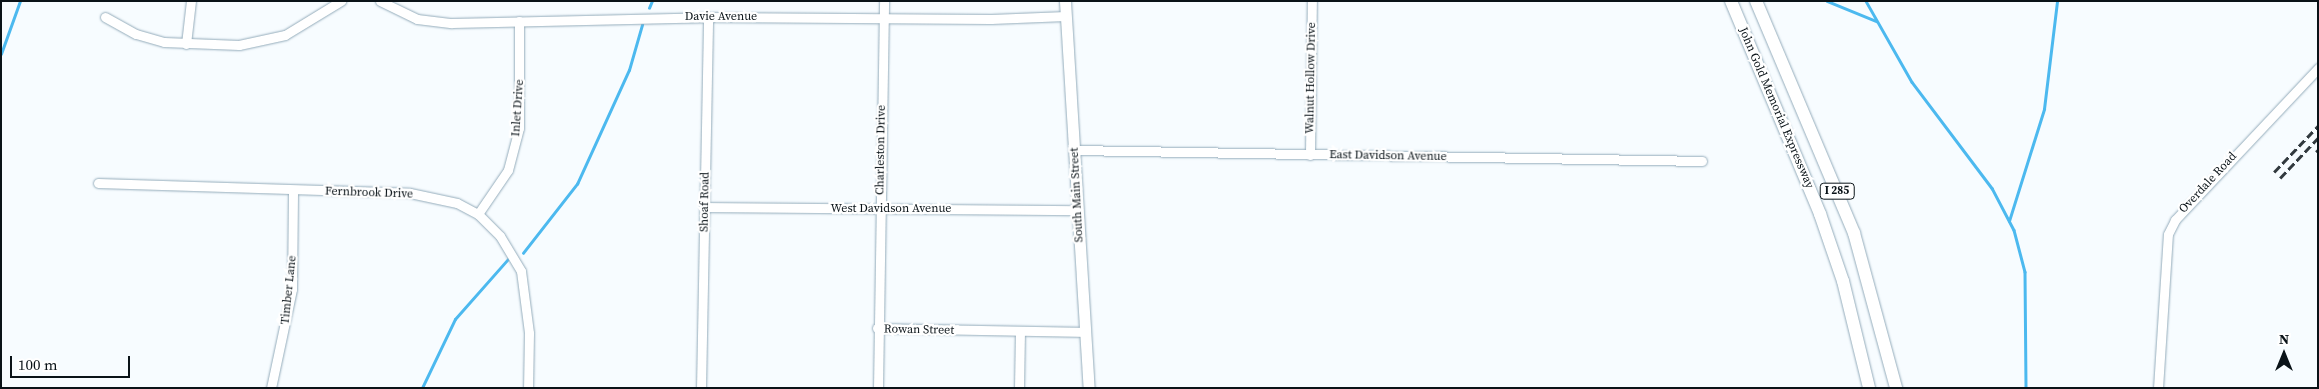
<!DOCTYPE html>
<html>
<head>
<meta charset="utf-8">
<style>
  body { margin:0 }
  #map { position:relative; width:2319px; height:389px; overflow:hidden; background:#f7fcff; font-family:"Source Serif 4",serif }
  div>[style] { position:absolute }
  .stream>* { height:2.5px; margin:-1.25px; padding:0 1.25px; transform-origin:1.25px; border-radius:1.25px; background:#4cb9ef }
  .roads { filter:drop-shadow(0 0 1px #94acbb) drop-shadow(0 0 1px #94acbb) }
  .minor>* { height:9px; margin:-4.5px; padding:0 4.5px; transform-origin:4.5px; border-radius:4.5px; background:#fff }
  .major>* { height:11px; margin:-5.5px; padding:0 5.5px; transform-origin:5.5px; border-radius:5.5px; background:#fff }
  .highway>* { height:12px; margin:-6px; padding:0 6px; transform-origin:6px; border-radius:6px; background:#fff }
  .rail>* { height:2.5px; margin-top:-1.25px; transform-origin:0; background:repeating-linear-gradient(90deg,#31393e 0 8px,transparent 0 12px) }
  span { translate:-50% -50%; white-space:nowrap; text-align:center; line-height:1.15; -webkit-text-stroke:4.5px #fff; paint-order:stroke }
  .shield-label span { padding:1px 4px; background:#fff; border:1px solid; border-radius:4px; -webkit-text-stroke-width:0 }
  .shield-label { font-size:11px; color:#0a1318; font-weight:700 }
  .street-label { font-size:12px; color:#0a1318 }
  .frame { position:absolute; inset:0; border:2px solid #0a1318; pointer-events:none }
  .north { position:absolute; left:2259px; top:329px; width:50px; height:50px; -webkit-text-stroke:4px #fff; paint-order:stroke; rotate:0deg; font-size:14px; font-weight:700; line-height:20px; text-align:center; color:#0a1318 }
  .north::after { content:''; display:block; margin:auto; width:18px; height:22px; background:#0a1318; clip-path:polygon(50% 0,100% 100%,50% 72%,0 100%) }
  .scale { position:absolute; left:10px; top:356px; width:120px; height:22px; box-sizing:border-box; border:2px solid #0a1318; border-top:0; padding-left:6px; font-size:15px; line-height:18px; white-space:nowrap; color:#0a1318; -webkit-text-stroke:4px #fff; paint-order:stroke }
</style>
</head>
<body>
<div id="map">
  <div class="stream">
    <i style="left:1827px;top:1px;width:53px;rotate:22.2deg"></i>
    <i style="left:1866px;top:1px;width:93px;rotate:60.4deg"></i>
    <i style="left:1912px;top:82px;width:133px;rotate:53deg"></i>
    <i style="left:1992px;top:188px;width:47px;rotate:62.4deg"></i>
    <i style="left:2014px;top:230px;width:43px;rotate:75.3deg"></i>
    <i style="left:2025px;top:272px;width:116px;rotate:89.5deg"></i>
    <i style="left:649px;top:8px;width:8px;rotate:-67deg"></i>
    <i style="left:1px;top:54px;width:56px;rotate:-70.3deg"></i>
    <i style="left:2009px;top:221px;width:117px;rotate:-72.6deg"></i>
    <i style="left:2044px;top:109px;width:109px;rotate:-83.1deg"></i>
    <i style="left:523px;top:253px;width:88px;rotate:-52deg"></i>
    <i style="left:577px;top:184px;width:125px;rotate:-65.5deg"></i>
    <i style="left:629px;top:70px;width:47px;rotate:-73.9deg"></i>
    <i style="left:422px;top:388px;width:76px;rotate:-64.4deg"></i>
    <i style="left:455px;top:319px;width:80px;rotate:-48.5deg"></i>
  </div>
  <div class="roads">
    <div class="minor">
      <i style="left:380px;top:1px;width:41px;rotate:25.9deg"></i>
      <i style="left:417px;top:19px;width:35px;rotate:7deg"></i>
      <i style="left:452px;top:23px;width:256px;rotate:-1.3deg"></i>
      <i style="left:708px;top:17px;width:283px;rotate:0.4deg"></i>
      <i style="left:991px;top:19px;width:75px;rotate:-2.3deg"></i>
      <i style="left:105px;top:17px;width:35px;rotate:29deg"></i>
      <i style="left:136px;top:34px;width:29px;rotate:16deg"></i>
      <i style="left:164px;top:42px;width:75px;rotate:2.3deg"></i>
      <i style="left:239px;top:45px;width:47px;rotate:-12.3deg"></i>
      <i style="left:285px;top:35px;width:66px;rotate:-31.3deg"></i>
      <i style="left:186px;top:44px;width:43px;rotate:-83.4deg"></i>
      <i style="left:1074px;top:150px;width:628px;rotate:1deg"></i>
      <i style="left:1310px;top:155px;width:154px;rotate:-89.3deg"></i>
      <i style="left:98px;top:183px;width:312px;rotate:1.8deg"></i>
      <i style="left:410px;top:193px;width:48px;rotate:12deg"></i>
      <i style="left:457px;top:203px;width:24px;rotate:28deg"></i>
      <i style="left:478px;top:214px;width:31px;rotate:45deg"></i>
      <i style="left:500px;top:236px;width:41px;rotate:59deg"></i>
      <i style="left:521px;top:271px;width:63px;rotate:82.6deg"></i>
      <i style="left:529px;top:333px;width:55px;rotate:91deg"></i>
      <i style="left:705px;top:207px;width:372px;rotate:0.5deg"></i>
      <i style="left:478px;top:214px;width:53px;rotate:-55.7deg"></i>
      <i style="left:508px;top:170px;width:43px;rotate:-75.3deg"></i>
      <i style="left:519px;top:128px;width:107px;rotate:-90deg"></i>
      <i style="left:877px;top:328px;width:208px;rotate:1.1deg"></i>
      <i style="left:271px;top:388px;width:101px;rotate:-78deg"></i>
      <i style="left:292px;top:289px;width:98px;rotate:-89.4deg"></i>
      <i style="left:701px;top:388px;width:371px;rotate:-88.9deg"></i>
      <i style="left:878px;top:388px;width:387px;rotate:-89.1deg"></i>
      <i style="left:1019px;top:388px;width:56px;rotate:-89deg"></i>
      <i style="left:2158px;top:388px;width:154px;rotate:-86.3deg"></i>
      <i style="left:2168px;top:234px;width:16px;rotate:-63deg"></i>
      <i style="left:2175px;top:220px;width:209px;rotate:-46.7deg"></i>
    </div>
    <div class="major">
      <i style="left:1065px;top:1px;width:388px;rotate:86.5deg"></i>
    </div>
    <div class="highway">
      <i style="left:1731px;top:1px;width:231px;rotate:67.3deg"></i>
      <i style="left:1820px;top:214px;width:71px;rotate:71.1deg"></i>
      <i style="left:1843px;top:281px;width:110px;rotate:76.3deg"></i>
      <i style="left:1756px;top:1px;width:252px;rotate:67.1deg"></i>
      <i style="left:1854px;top:233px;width:161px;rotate:74.8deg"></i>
    </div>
  </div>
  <div class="rail">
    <i style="left:2316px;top:152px;width:3px;rotate:-45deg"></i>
    <i style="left:2274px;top:172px;width:64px;rotate:-46.3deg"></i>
    <i style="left:2280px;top:178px;width:55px;rotate:-46.5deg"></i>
  </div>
  <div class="shield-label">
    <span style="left:1837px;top:191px">I 285</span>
  </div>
  <div class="street-label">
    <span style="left:721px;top:17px">Davie Avenue</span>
    <span style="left:1311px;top:78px;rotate:-89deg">Walnut Hollow Drive</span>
    <span style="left:518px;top:108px;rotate:-86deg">Inlet Drive</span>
    <span style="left:1776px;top:108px;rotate:67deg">John Gold Memorial Expressway</span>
    <span style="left:881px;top:150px;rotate:-89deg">Charleston Drive</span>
    <span style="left:1388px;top:156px;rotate:1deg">East Davidson Avenue</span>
    <span style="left:2208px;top:183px;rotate:-47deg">Overdale Road</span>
    <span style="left:369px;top:193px;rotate:2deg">Fernbrook Drive</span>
    <span style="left:1077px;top:195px;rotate:-93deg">South Main Street</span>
    <span style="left:705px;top:202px;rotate:-89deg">Shoaf Road</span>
    <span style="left:891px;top:209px">West Davidson Avenue</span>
    <span style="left:289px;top:290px;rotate:-84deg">Timber Lane</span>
    <span style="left:919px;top:330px;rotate:1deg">Rowan Street</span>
  </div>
  <div class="frame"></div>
  <div class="north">N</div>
  <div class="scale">100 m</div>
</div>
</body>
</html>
